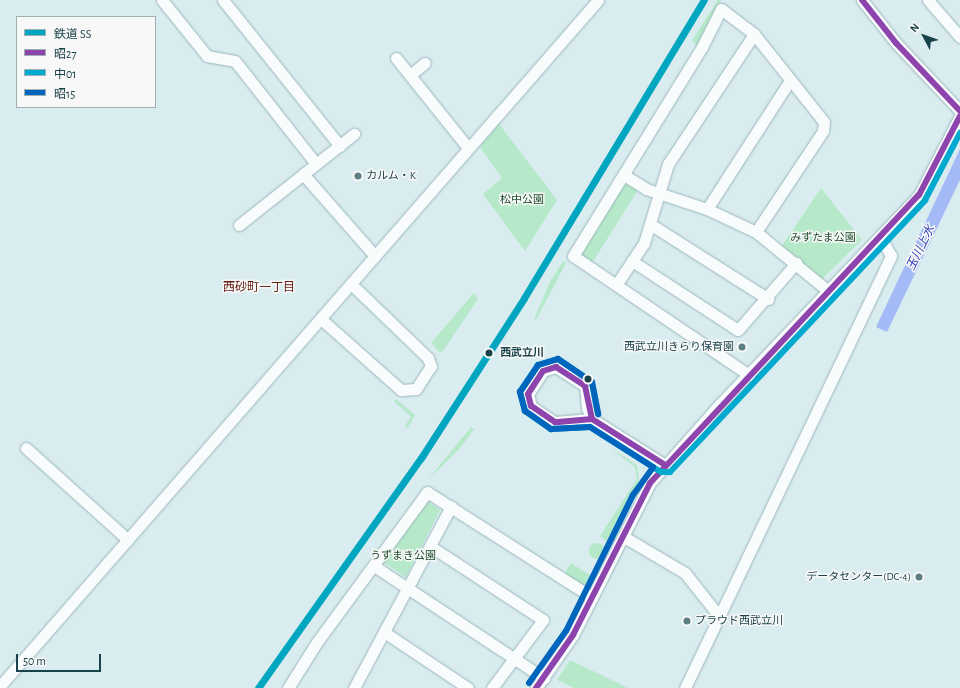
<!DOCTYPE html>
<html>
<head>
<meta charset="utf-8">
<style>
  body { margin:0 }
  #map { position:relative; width:960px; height:688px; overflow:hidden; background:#d9ecef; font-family:"Alegreya Sans","Noto Sans JP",sans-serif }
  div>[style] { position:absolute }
  .green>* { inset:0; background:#b5e9c9 }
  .round { border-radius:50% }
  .water>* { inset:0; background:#a3baf7 }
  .roads { filter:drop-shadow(0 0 1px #9bb7bc) drop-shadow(0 0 1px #9bb7bc) }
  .minor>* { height:11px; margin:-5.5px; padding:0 5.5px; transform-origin:5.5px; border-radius:5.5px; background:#f9fcfd }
  .bus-1>* { height:6px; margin:-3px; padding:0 3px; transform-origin:3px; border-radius:3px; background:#8e44ad }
  .bus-2>* { height:6px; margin:-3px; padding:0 3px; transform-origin:3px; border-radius:3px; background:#00a9ce }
  .bus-3>* { height:6px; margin:-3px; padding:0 3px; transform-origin:3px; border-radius:3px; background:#0065bd }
  .rail-1>* { height:7px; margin:-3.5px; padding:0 3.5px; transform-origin:3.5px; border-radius:3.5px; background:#00a6bf }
  .dots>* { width:11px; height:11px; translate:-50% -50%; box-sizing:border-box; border:2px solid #f8f8f8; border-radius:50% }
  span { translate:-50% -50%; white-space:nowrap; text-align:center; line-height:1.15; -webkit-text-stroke:3px #f8f8f8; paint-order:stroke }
  .poi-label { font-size:11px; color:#19434a }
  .left { translate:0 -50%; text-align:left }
  .right { translate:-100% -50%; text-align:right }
  .park-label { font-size:11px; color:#1f4d2d }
  .stop-label { font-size:11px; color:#19434a; font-weight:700 }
  .water-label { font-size:12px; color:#2d3bb4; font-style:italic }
  .neighbourhood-label { font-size:12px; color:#611d14 }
  .legend { position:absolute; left:16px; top:16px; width:140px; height:92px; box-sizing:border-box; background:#f8f8f8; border:1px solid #9fb0b2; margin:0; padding:5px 7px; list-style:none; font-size:12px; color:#19434a }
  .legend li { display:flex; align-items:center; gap:8px; height:20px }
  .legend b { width:20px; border:1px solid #9fb0b2 }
  .north { position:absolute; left:904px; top:16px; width:40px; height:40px; -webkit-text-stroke:3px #f8f8f8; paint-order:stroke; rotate:311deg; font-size:11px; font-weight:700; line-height:16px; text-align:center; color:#19434a }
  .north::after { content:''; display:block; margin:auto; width:14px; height:18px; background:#19434a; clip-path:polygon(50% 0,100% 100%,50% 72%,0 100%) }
  .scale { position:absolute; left:16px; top:654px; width:85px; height:18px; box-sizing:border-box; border:2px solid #19434a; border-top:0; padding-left:5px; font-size:12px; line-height:14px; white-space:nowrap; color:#19434a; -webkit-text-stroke:3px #f8f8f8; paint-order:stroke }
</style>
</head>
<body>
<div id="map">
  <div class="green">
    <i style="clip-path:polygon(718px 0,721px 0,698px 47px,692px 40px)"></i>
    <i style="clip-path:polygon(499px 124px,557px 200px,525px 251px,483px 194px,502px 178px,480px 147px)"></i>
    <i style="clip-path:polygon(628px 184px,638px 190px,592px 263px,582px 256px,583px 250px,623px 186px)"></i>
    <i style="clip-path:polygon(821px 188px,862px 240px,822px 279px,782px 246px)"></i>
    <i style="clip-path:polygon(563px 261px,566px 263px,536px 320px,534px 319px,550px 282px)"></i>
    <i style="clip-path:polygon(474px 293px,478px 299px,443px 351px,439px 352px,431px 343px)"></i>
    <i style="clip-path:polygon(396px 399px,415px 415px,408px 428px,405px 426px,411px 417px,394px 401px)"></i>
    <i style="clip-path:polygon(471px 427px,474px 429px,462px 446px,426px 482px)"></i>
    <i style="clip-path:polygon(609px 447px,637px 465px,639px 480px,607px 542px,600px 536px,637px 479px,635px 467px)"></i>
    <i style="clip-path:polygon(427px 501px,440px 510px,406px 577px,383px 562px)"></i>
    <i class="round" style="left:589px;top:543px;width:16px;height:16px"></i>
    <i style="clip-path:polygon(571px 563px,591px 576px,587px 584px,581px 585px,564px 574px)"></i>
    <i style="clip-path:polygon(570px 660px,628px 688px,574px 688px,557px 680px)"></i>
  </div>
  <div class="water">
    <i style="clip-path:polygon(960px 149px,960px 180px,887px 332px,876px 327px)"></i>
  </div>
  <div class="roads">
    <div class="minor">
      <i style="left:162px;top:0;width:72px;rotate:51.2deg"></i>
      <i style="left:207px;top:56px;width:28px;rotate:10deg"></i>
      <i style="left:235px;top:61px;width:131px;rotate:51.8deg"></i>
      <i style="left:223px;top:0;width:187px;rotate:51.3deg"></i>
      <i style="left:862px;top:0;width:55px;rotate:51.7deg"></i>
      <i style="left:896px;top:43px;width:93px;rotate:46.7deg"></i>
      <i style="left:928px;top:0;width:49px;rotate:49.1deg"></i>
      <i style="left:396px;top:58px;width:115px;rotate:51.3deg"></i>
      <i style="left:410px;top:75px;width:19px;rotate:-39deg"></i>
      <i style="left:303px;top:174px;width:109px;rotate:48.7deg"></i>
      <i style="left:624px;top:175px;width:26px;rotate:32deg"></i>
      <i style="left:646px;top:189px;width:64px;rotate:18.2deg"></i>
      <i style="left:707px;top:209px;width:54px;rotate:25.1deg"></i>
      <i style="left:756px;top:232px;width:92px;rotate:39.2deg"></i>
      <i style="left:707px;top:209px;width:153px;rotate:-57.2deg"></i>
      <i style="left:650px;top:224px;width:140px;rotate:32.4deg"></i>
      <i style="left:239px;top:225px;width:147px;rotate:-38.4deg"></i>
      <i style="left:632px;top:261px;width:126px;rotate:33.1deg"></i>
      <i style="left:738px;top:330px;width:89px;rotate:-49.1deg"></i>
      <i style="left:616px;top:285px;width:50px;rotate:-56.3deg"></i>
      <i style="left:644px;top:243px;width:83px;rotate:-73.1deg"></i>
      <i style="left:668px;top:164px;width:156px;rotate:-56.5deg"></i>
      <i style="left:321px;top:319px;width:107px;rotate:41.6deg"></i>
      <i style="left:401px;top:390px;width:15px;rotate:-4deg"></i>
      <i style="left:416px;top:389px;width:27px;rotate:-57deg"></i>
      <i style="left:431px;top:366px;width:9px;rotate:-111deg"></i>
      <i style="left:428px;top:358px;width:107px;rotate:-136.1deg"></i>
      <i style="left:749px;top:375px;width:212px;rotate:-145.9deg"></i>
      <i style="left:573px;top:256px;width:246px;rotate:-58.3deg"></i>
      <i style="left:702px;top:47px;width:42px;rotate:-63.4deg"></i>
      <i style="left:721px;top:9px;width:41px;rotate:37.1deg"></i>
      <i style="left:754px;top:34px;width:112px;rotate:51.5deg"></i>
      <i style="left:824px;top:122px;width:9px;rotate:96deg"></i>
      <i style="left:823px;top:131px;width:121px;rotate:123.6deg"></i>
      <i style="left:592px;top:419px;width:12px;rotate:-114deg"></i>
      <i style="left:587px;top:408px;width:22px;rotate:-95deg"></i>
      <i style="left:585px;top:386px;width:35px;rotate:-147deg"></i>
      <i style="left:556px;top:367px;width:14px;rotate:163deg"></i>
      <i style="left:543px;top:371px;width:27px;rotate:123deg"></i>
      <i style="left:528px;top:394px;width:12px;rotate:76deg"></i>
      <i style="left:531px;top:406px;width:29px;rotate:34deg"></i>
      <i style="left:555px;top:422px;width:37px;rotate:-5deg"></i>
      <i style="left:592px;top:419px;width:86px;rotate:32.2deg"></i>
      <i style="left:26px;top:448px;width:137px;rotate:42deg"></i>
      <i style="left:624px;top:537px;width:71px;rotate:30.5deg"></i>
      <i style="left:685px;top:573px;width:55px;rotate:51.7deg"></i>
      <i style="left:430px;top:546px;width:135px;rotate:33.2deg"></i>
      <i style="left:543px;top:620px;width:85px;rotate:126.9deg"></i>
      <i style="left:374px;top:566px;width:204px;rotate:33.4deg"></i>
      <i style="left:384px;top:632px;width:101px;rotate:33.7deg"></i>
      <i style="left:0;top:686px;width:910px;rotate:-48.92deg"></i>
      <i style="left:288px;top:688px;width:54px;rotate:-57.8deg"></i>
      <i style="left:317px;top:642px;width:186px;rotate:-53.7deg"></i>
      <i style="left:427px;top:492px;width:196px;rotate:32.5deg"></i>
      <i style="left:354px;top:688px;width:206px;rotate:-61.9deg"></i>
      <i style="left:536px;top:688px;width:65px;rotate:-55.1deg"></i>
      <i style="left:573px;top:635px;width:170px;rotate:-63.1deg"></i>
      <i style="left:650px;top:483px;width:106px;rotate:-48.5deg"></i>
      <i style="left:720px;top:404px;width:289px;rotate:-46.4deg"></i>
      <i style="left:919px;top:195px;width:89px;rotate:-62.6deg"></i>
      <i style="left:685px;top:688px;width:479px;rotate:-64.5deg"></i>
      <i style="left:891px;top:256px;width:21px;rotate:-118deg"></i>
    </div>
  </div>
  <div class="bus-1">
    <i style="left:862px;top:0;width:55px;rotate:51.7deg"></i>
    <i style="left:896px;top:43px;width:93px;rotate:46.7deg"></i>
    <i style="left:556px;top:367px;width:35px;rotate:33deg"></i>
    <i style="left:585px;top:386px;width:34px;rotate:78deg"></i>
    <i style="left:592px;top:419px;width:37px;rotate:175deg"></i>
    <i style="left:555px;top:422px;width:29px;rotate:-146deg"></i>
    <i style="left:531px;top:406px;width:12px;rotate:-104deg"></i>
    <i style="left:528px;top:394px;width:27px;rotate:-57deg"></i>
    <i style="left:543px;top:371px;width:14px;rotate:-17deg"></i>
    <i style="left:592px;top:419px;width:86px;rotate:32.2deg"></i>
    <i style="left:536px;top:688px;width:65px;rotate:-55.1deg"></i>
    <i style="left:573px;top:635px;width:170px;rotate:-63.1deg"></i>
    <i style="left:650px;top:483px;width:394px;rotate:-47deg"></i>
    <i style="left:919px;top:195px;width:89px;rotate:-62.6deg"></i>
  </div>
  <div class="bus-2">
    <i style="left:598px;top:414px;width:33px;rotate:-101deg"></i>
    <i style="left:592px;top:382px;width:41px;rotate:-145.9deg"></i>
    <i style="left:558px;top:359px;width:21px;rotate:163deg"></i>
    <i style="left:538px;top:365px;width:32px;rotate:124deg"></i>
    <i style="left:520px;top:392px;width:20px;rotate:75deg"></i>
    <i style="left:525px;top:411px;width:32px;rotate:35deg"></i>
    <i style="left:551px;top:429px;width:39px;rotate:-3deg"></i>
    <i style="left:590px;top:427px;width:84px;rotate:32.4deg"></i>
    <i style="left:661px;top:472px;width:9px"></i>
    <i style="left:670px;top:472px;width:373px;rotate:-46.8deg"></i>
    <i style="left:925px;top:200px;width:76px;rotate:-62.4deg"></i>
  </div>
  <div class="bus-3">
    <i style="left:529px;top:683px;width:64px;rotate:-54.6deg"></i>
    <i style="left:566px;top:631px;width:152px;rotate:-63.8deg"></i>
    <i style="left:633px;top:495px;width:34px;rotate:-54deg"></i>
    <i style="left:653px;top:467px;width:75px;rotate:-147.6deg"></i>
    <i style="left:590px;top:427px;width:39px;rotate:177deg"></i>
    <i style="left:551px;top:429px;width:32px;rotate:-145deg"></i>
    <i style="left:525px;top:411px;width:20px;rotate:-105deg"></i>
    <i style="left:520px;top:392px;width:32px;rotate:-56deg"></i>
    <i style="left:538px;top:365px;width:21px;rotate:-17deg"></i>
    <i style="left:558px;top:359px;width:41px;rotate:34.1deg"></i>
    <i style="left:592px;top:382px;width:33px;rotate:79deg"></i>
  </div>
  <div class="rail-1">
    <i style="left:258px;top:688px;width:282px;rotate:-54.7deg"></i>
    <i style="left:421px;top:458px;width:190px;rotate:-57.2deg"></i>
    <i style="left:524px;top:298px;width:348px;rotate:-58.9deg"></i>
  </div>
  <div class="dots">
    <i style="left:358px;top:176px;background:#5c7e84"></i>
    <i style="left:742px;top:347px;background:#5c7e84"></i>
    <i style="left:489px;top:353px;background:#19434a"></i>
    <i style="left:588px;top:379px;background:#19434a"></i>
    <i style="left:919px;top:577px;background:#5c7e84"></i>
    <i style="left:687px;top:621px;background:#5c7e84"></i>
  </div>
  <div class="poi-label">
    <span class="left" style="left:366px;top:176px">カルム・K</span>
    <span class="right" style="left:734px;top:347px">西武立川きらり保育園</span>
    <span class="right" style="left:911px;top:577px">データセンター(DC-4)</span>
    <span class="left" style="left:695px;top:621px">プラウド西武立川</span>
  </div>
  <div class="park-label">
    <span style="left:522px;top:200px">松中公園</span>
    <span style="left:823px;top:238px">みずたま公園</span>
    <span style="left:403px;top:556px">うずまき公園</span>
  </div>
  <div class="stop-label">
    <span class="left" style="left:500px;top:353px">西武立川</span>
  </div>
  <div class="water-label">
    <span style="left:921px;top:248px;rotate:-64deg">玉川上水</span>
  </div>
  <div class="neighbourhood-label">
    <span style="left:259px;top:288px">西砂町一丁目</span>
  </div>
  <ul class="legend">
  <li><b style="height:5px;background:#00a6bf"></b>鉄道 SS</li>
  <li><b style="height:5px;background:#8e44ad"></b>昭27</li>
  <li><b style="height:5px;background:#00a9ce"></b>中01</li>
  <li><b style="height:5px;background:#0065bd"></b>昭15</li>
  </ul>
  <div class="north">N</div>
  <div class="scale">50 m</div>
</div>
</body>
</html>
